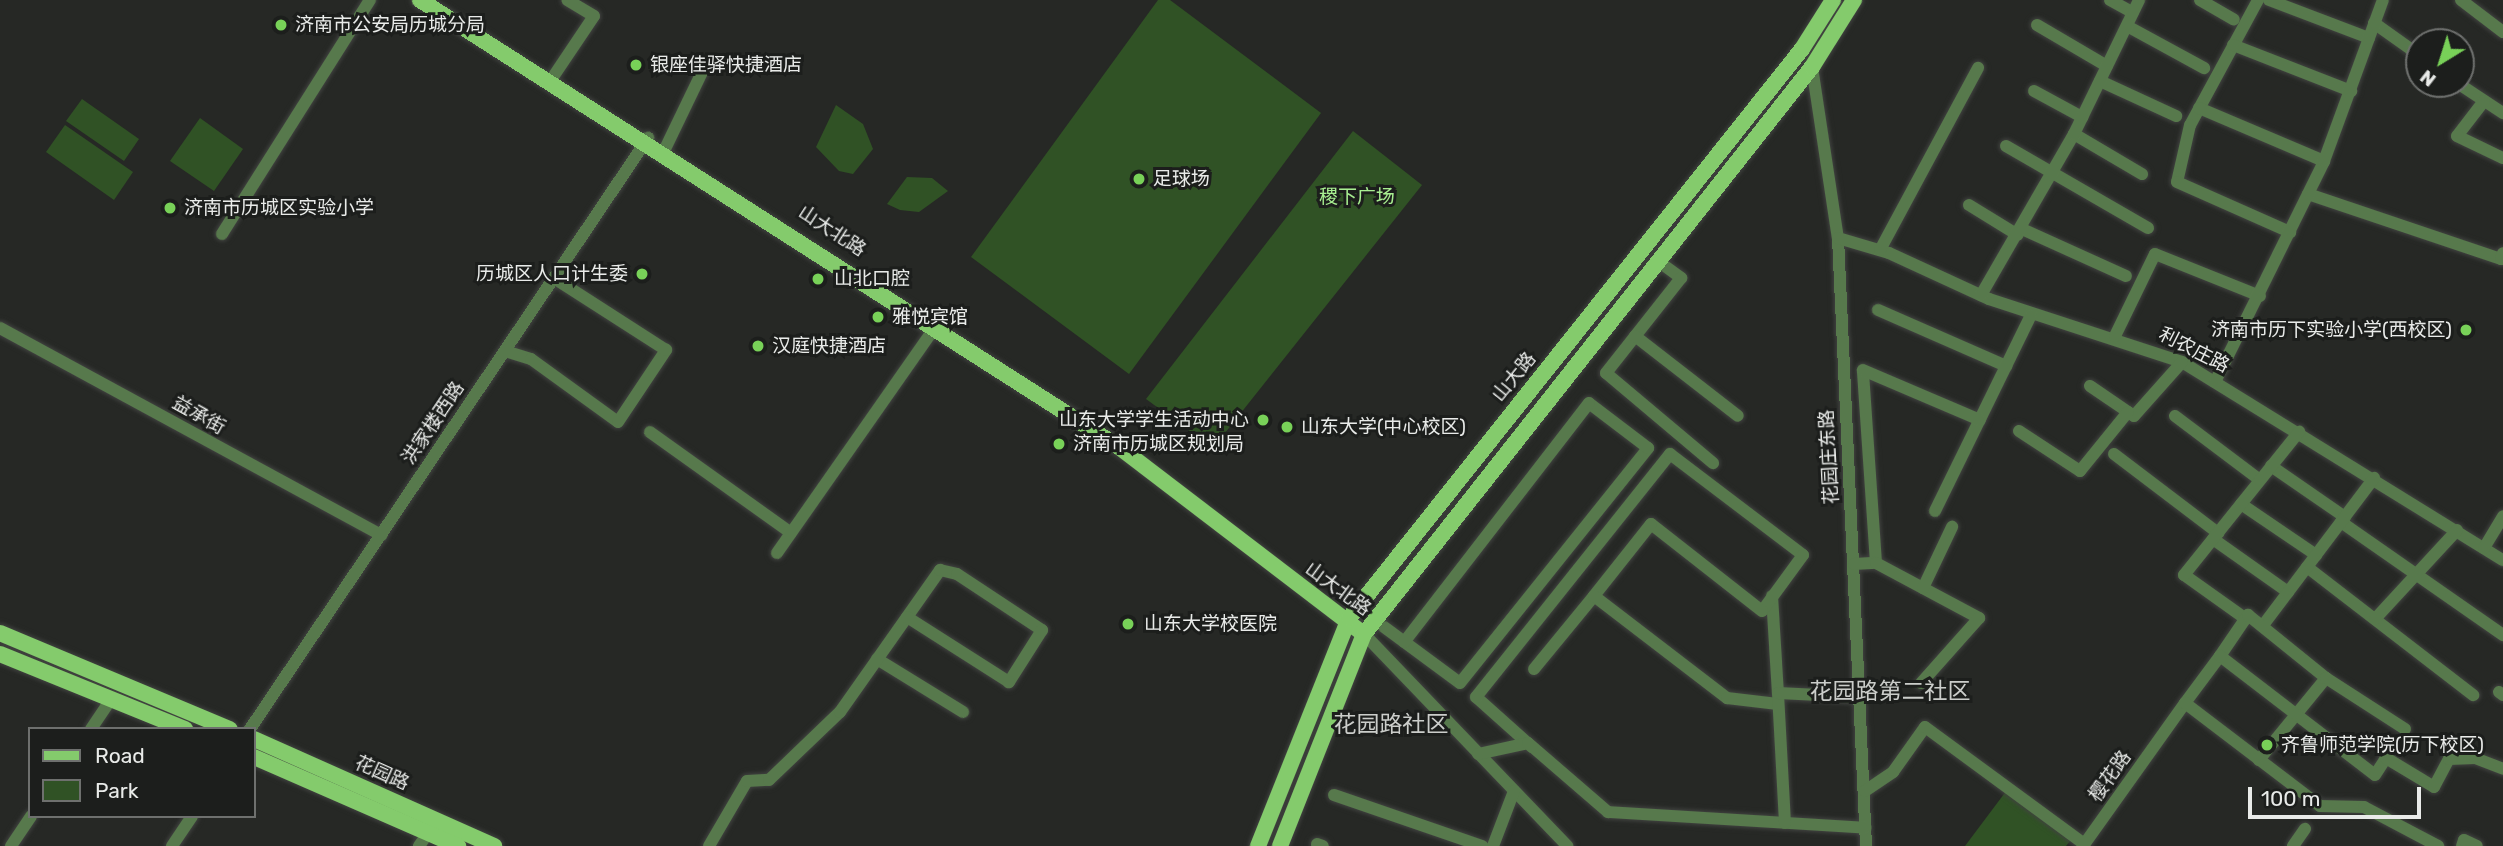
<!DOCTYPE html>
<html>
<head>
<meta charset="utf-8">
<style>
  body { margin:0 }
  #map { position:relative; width:2503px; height:846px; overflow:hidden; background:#262825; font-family:Rubik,"Noto Sans SC",sans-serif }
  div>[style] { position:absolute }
  .green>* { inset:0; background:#305225 }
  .roads { filter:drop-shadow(0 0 2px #414340) drop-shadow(0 0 2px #414340) }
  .minor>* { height:12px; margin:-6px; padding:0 6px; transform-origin:6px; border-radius:6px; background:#57794c }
  .major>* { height:16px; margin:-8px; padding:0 8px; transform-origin:8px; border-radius:8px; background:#84cb6c }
  .dots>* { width:19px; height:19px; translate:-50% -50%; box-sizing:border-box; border:4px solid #1c1e1c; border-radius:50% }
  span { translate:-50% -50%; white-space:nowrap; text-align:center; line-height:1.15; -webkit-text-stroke:6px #1c1e1c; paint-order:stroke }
  .poi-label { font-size:19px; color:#e9ebe9 }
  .left { translate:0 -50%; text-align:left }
  .right { translate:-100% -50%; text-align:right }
  .park-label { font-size:19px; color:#a8ef91 }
  .street-label { font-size:19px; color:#e9ebe9 }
  .quarter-label { font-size:23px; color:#cbcdca }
  .legend { position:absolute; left:28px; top:727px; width:228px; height:91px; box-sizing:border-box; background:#1c1e1c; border:2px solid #6e706e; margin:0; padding:9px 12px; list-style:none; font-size:21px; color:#e9ebe9 }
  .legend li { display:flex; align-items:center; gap:14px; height:35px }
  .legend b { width:35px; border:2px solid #6e706e }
  .north { position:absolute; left:2405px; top:28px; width:70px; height:70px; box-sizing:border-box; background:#1c1e1c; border:2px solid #6e706e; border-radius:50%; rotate:218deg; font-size:19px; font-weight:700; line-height:28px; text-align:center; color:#e9ebe9 }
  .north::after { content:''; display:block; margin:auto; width:24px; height:32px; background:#78d158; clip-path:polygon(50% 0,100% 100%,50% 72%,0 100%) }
  .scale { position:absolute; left:2248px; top:787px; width:173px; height:32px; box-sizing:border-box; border:4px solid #e9ebe9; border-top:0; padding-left:9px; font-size:21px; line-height:24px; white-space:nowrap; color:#e9ebe9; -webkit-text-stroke:5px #1c1e1c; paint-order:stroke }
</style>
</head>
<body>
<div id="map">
  <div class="green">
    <i style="clip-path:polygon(1158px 0,1170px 0,1321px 113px,1129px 374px,971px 257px)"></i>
    <i style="clip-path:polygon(82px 99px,139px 139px,124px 161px,66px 121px)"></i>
    <i style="clip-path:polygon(836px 105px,863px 124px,873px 149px,853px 174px,839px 171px,816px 147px)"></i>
    <i style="clip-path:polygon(200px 118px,243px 149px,214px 191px,170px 161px)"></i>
    <i style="clip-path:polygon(65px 125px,133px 172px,114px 200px,46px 152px)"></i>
    <i style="clip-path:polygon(1353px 131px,1422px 185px,1213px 448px,1146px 399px)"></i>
    <i style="clip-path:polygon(907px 177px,932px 178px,948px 191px,919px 212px,900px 210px,887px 204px)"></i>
    <i style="clip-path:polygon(2007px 790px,2072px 839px,2066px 846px,1965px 846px)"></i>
  </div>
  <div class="roads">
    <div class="minor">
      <i style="left:2110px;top:0;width:26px;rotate:29deg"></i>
      <i style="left:2200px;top:0;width:39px;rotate:30deg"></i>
      <i style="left:2258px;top:0;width:142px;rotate:118.5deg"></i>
      <i style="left:2190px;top:125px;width:58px;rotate:102.8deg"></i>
      <i style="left:2177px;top:182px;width:124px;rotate:23.9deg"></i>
      <i style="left:2269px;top:0;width:107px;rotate:20.8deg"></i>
      <i style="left:2461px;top:0;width:53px;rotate:37.3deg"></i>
      <i style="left:2374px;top:23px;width:55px;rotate:35.4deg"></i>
      <i style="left:2037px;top:25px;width:81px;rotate:30.4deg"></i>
      <i style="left:2127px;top:26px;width:88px;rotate:28.6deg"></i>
      <i style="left:2233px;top:45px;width:127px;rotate:21.3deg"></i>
      <i style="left:1812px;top:67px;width:173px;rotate:81.4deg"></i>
      <i style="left:1838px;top:238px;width:609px;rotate:87.36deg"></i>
      <i style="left:553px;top:77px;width:73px;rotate:-56.1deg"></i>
      <i style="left:594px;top:16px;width:31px;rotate:-149deg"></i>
      <i style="left:2100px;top:81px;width:84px;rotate:24.7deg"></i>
      <i style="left:2459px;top:84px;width:53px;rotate:33.4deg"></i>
      <i style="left:2034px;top:91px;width:55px;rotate:28.4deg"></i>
      <i style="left:2484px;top:101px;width:44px;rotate:127.6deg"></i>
      <i style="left:2457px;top:136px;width:51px;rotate:25.6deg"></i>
      <i style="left:2199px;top:108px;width:136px;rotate:23deg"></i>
      <i style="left:2074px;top:134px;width:79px;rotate:30.5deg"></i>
      <i style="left:2006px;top:146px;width:164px;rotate:30deg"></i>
      <i style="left:665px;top:149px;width:88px;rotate:-64.3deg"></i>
      <i style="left:2308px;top:194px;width:204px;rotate:18.6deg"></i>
      <i style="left:2501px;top:259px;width:6px;rotate:-72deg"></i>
      <i style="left:1969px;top:205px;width:57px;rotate:31.5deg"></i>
      <i style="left:2022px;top:229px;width:114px;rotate:24.3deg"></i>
      <i style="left:222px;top:234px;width:277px;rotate:-57.7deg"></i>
      <i style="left:1838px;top:238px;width:53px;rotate:16.4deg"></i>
      <i style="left:1889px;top:253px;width:110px;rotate:24.7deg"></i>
      <i style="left:1989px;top:299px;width:203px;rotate:18.1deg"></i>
      <i style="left:2182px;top:362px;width:377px;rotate:31.7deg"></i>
      <i style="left:1880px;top:250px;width:207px;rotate:-61.7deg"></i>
      <i style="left:1658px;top:261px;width:29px;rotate:36deg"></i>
      <i style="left:1681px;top:278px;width:121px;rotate:128.3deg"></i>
      <i style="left:1606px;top:373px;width:140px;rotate:40.1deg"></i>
      <i style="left:1981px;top:295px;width:186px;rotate:-60deg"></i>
      <i style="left:2074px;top:134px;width:149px;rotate:-64.1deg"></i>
      <i style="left:1878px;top:310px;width:140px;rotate:23.6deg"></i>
      <i style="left:0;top:328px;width:434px;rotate:28.5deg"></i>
      <i style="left:1635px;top:336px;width:130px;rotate:37.8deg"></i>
      <i style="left:2115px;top:336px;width:91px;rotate:-64deg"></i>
      <i style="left:2155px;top:254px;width:113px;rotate:21.8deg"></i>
      <i style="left:505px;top:351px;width:27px;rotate:17deg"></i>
      <i style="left:531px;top:359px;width:107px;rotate:35.9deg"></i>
      <i style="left:618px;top:422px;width:87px;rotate:-56.3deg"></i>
      <i style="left:666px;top:350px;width:133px;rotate:-147.3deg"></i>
      <i style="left:2215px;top:382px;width:246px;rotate:-63.7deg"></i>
      <i style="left:2324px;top:161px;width:171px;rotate:-69.9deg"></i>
      <i style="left:2090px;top:386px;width:53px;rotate:34.3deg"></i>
      <i style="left:2134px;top:416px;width:72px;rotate:-48.4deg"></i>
      <i style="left:2175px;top:416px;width:106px;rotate:37deg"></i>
      <i style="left:2019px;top:431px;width:73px;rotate:33.3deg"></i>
      <i style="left:2080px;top:471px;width:76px;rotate:-50.9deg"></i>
      <i style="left:650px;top:432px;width:173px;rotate:35.6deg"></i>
      <i style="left:2114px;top:454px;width:131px;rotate:37.2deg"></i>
      <i style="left:2271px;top:466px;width:90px;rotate:34.6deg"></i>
      <i style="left:2241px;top:504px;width:91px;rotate:34.2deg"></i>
      <i style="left:1935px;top:511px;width:218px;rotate:-63.9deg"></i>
      <i style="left:2341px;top:522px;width:198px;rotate:34.9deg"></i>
      <i style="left:2213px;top:539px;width:92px;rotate:35.2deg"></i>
      <i style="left:2484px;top:548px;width:37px;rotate:-59deg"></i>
      <i style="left:777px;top:553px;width:274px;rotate:-55deg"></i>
      <i style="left:1876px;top:563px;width:193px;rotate:-93.9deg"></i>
      <i style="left:1863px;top:370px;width:127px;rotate:23.1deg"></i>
      <i style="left:1854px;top:564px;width:22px;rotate:-3deg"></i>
      <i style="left:1876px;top:563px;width:117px;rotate:28.1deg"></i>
      <i style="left:1979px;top:618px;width:87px;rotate:131.7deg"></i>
      <i style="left:2307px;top:567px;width:210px;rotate:37.6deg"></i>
      <i style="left:1923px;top:588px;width:68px;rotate:-64.6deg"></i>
      <i style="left:1772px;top:596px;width:97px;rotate:86.5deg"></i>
      <i style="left:2246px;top:619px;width:76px;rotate:-144.6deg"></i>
      <i style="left:2184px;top:575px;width:184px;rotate:-51.2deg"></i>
      <i style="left:2375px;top:619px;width:121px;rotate:-47.3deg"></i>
      <i style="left:2264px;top:624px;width:183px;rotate:-53deg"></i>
      <i style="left:1384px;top:627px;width:94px;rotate:36.4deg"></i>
      <i style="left:1460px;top:683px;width:301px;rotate:-51.3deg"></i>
      <i style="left:1648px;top:448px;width:74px;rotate:-142.7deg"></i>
      <i style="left:1589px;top:403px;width:302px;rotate:127.7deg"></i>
      <i style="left:1364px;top:634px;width:294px;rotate:46.2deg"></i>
      <i style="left:2220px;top:656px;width:50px;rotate:-55.7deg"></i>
      <i style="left:2248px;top:615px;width:100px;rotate:38.9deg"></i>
      <i style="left:2326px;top:678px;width:106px;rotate:129.3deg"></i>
      <i style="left:877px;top:659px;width:101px;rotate:31.6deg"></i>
      <i style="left:1534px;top:669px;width:94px;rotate:-50.6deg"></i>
      <i style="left:2326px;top:678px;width:94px;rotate:32.8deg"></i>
      <i style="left:2499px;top:692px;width:5px;rotate:37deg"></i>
      <i style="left:2185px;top:703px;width:59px;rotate:-53.3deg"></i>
      <i style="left:2220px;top:656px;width:195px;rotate:37.5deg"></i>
      <i style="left:2375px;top:775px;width:20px;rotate:-57deg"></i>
      <i style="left:2386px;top:758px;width:56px;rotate:31.1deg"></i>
      <i style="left:2434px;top:787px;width:32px;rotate:-62deg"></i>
      <i style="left:2449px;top:759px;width:26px;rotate:-2deg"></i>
      <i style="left:2475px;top:758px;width:30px;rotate:21deg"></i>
      <i style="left:91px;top:729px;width:36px;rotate:-56deg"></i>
      <i style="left:250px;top:729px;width:713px;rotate:-56.04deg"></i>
      <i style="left:1532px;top:747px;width:75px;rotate:-138.2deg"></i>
      <i style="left:1476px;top:697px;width:311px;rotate:-51.4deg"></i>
      <i style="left:1670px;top:454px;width:167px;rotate:37.2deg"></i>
      <i style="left:1803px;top:555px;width:69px;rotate:126.2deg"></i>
      <i style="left:1762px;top:611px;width:141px;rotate:-141.9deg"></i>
      <i style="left:1651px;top:524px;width:92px;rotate:128.4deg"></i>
      <i style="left:1594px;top:596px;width:168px;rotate:37.5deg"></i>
      <i style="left:1727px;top:698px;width:51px;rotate:6.7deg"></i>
      <i style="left:1478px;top:754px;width:51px;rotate:-12.4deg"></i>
      <i style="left:1528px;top:743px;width:106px;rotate:40.8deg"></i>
      <i style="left:1608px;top:812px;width:258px;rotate:3.5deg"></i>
      <i style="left:1865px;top:791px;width:34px;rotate:-34deg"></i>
      <i style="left:1893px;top:772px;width:55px;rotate:-54.6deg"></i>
      <i style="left:1925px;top:727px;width:197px;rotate:36.3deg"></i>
      <i style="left:1334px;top:795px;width:157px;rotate:19deg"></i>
      <i style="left:1785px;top:823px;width:130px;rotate:-93.1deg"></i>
      <i style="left:1778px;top:693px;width:82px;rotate:2.8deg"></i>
      <i style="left:1317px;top:844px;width:6px;rotate:18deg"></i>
      <i style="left:11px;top:846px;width:36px;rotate:-56deg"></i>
      <i style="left:172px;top:846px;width:36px;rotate:-56deg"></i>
      <i style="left:419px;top:846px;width:24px;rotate:-55deg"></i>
      <i style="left:709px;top:846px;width:75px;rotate:-59.7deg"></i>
      <i style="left:747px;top:781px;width:22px;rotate:-3deg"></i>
      <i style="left:769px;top:780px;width:98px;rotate:-43.8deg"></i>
      <i style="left:840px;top:712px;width:174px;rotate:-54.8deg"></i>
      <i style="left:940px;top:570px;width:17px;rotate:13deg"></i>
      <i style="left:957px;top:574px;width:102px;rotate:33.4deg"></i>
      <i style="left:1042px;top:630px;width:62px;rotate:122.4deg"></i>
      <i style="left:1009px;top:682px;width:121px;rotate:-147.5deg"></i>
      <i style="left:1493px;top:846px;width:59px;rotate:-69.1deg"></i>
      <i style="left:2083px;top:846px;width:176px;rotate:-54.5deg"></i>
      <i style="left:2185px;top:703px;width:170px;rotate:37.3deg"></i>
      <i style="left:2320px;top:806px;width:44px;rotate:1.3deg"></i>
      <i style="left:2364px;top:807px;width:84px;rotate:27.8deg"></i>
      <i style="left:2293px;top:846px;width:21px;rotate:-55deg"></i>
      <i style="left:2462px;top:846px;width:6px;rotate:-72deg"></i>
      <i style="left:2464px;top:840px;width:14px;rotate:25deg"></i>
    </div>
    <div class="major">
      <i style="left:420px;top:0;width:830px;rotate:32.6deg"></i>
      <i style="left:1119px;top:447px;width:308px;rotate:37.4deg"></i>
      <i style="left:0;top:633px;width:249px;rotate:22.7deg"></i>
      <i style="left:0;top:654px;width:200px;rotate:22.1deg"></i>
      <i style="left:254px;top:739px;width:263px;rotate:24deg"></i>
      <i style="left:254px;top:757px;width:223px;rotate:23.6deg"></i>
      <i style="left:1258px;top:846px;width:245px;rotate:-68.2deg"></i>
      <i style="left:1349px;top:618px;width:727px;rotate:-51.48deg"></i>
      <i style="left:1802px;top:49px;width:58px;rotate:-57.7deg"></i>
      <i style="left:1280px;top:846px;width:228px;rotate:-68.4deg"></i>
      <i style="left:1364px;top:634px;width:723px;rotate:-51.69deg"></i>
      <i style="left:1812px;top:67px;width:79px;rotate:-57.9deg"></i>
    </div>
  </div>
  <div class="dots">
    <i style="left:281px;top:25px;background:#78d158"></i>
    <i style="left:636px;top:65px;background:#78d158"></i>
    <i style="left:1139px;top:179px;background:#78d158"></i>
    <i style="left:170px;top:208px;background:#78d158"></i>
    <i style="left:642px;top:274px;background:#78d158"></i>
    <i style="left:818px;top:279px;background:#78d158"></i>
    <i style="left:878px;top:317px;background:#78d158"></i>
    <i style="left:2466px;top:330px;background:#78d158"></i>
    <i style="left:758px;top:346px;background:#78d158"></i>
    <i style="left:1263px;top:420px;background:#78d158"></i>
    <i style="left:1287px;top:427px;background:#78d158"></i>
    <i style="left:1059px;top:444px;background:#78d158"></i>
    <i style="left:1128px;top:624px;background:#78d158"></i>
    <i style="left:2267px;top:745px;background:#78d158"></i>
  </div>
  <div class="poi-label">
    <span class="left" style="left:295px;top:25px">济南市公安局历城分局</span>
    <span class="left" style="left:650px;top:65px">银座佳驿快捷酒店</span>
    <span class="left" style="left:1153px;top:179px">足球场</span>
    <span class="left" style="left:184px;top:208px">济南市历城区实验小学</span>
    <span class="right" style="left:628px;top:274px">历城区人口计生委</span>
    <span class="left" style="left:834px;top:279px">山北口腔</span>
    <span class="left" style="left:892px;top:317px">雅悦宾馆</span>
    <span class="right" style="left:2452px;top:330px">济南市历下实验小学(西校区)</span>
    <span class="left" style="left:772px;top:346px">汉庭快捷酒店</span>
    <span class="right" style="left:1249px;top:420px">山东大学学生活动中心</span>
    <span class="left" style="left:1301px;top:427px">山东大学(中心校区)</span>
    <span class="left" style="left:1073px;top:444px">济南市历城区规划局</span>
    <span class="left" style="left:1144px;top:624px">山东大学校医院</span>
    <span class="left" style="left:2281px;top:745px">齐鲁师范学院(历下校区)</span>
  </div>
  <div class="park-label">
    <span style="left:1357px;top:197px">稷下广场</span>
  </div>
  <div class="street-label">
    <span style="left:832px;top:231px;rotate:33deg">山大北路</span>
    <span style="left:2194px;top:350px;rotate:27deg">利农庄路</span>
    <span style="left:1514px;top:377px;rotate:-51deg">山大路</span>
    <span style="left:199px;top:415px;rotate:29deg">益承街</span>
    <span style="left:433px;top:423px;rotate:-56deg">洪家楼西路</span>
    <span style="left:1829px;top:457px;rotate:-93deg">花园庄东路</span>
    <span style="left:1338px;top:589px;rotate:36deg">山大北路</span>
    <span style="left:382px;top:773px;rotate:24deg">花园路</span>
    <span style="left:2110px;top:776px;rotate:-54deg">樱花路</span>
  </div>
  <div class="quarter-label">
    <span style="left:1890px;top:691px">花园路第二社区</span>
    <span style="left:1391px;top:724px">花园路社区</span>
  </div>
  <ul class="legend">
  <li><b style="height:9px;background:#84cb6c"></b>Road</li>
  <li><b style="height:19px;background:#305225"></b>Park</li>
  </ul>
  <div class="north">N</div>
  <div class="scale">100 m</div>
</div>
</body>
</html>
